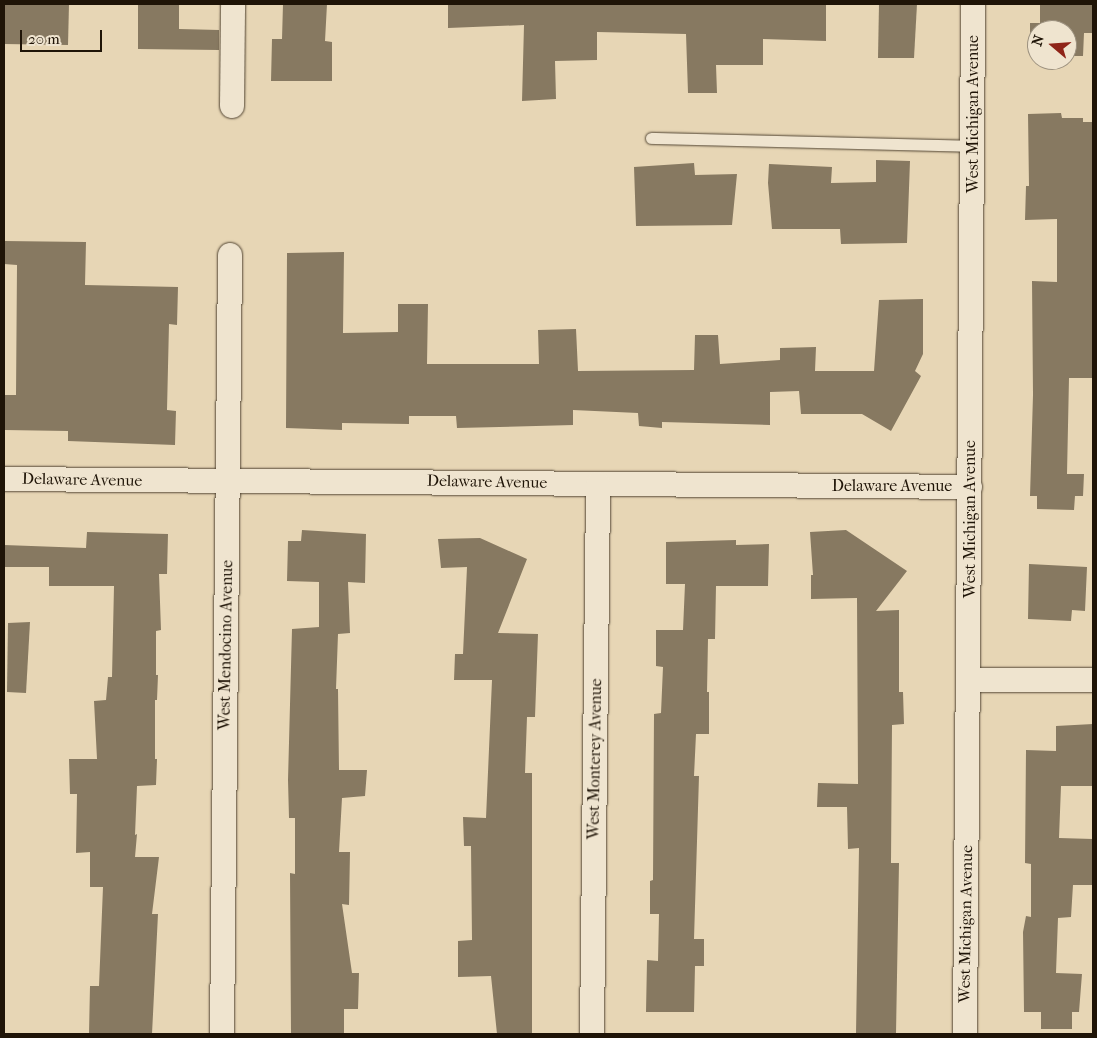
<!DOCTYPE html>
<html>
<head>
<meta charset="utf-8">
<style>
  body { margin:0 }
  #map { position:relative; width:1097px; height:1038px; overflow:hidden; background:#e7d6b5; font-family:"IM FELL French Canon",serif }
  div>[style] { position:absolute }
  .building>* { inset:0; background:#877961 }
  .roads { filter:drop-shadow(0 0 1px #514432) drop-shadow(0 0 1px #514432) }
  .lane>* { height:11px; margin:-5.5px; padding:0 5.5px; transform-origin:5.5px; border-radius:5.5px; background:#efe4cf }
  .street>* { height:24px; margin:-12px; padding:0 12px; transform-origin:12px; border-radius:12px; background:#efe4cf }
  span { translate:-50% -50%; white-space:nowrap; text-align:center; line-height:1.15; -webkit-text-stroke:4px #efe4cf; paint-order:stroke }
  .street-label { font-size:16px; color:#1f1407 }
  .frame { position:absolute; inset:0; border:5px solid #1f1407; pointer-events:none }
  .north { position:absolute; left:1027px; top:20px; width:50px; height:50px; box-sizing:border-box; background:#efe4cf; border:1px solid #9c917f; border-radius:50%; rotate:288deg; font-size:14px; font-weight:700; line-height:20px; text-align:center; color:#1f1407 }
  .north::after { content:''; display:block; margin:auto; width:18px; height:22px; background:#8f2418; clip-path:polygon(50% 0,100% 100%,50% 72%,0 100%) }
  .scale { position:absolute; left:20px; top:30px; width:82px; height:22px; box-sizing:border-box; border:2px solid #1f1407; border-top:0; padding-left:6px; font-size:15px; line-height:18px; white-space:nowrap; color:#1f1407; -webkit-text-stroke:4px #efe4cf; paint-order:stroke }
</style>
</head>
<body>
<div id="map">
  <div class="building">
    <i style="clip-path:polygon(4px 4px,69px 4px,68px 45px,4px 44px)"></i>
    <i style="clip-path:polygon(138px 4px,179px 4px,179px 29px,219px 30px,219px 50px,138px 49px)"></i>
    <i style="clip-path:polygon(283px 4px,327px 4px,325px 41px,332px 42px,332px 81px,271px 81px,272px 39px,282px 39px)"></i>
    <i style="clip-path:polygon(448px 4px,826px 4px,826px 41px,763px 39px,763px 65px,716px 65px,717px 93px,688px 93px,686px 34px,597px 32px,597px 60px,555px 61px,556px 99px,522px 101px,524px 25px,448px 28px)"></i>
    <i style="clip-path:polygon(879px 4px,917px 4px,914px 58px,878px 58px)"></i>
    <i style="clip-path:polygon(1040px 4px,1093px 4px,1093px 33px,1084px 33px,1083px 56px,1067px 56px,1067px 30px,1037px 30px,1037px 56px,1030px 56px,1030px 23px,1040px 23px)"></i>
    <i style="clip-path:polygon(1061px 113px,1062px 118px,1083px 118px,1083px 122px,1093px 122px,1093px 378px,1069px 378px,1067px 474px,1084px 474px,1083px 496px,1075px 496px,1074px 510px,1037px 509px,1037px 496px,1030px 496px,1033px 395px,1032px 281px,1057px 282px,1057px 219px,1025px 220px,1026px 186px,1029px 186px,1028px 114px)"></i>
    <i style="clip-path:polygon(876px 160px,910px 161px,907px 243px,841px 244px,840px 229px,772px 229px,768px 183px,769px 164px,832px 167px,831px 183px,876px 182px)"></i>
    <i style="clip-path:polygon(694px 163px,695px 175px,737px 174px,732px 225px,636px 226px,634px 167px)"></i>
    <i style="clip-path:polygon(4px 241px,86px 242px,85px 285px,178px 287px,177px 325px,169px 324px,167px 410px,176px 411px,175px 445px,68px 441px,68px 431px,4px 430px,5px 395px,16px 395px,17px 265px,4px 264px)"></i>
    <i style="clip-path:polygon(344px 252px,343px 333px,398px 332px,398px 304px,428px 304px,427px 364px,539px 364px,538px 330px,576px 329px,578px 371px,694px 370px,695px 335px,718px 335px,720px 364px,780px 360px,780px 348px,816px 347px,815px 371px,874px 371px,879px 300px,923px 299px,923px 354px,915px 371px,921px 376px,891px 431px,862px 414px,801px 414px,799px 391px,770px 392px,770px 425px,662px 422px,662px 428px,639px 426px,638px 413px,573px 410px,573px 425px,457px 428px,456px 416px,409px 416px,409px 424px,342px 423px,342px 430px,286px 428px,287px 253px)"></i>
    <i style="clip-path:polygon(302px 530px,366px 534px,365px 583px,348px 582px,350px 633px,338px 634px,336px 689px,338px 689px,339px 770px,367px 770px,365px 796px,342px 798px,339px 852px,350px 852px,349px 905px,342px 904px,352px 973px,359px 973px,358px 1009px,344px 1009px,344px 1034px,291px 1034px,290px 873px,295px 874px,295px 818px,289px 818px,288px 780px,292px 629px,319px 627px,319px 582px,287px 581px,288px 541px,301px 541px)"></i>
    <i style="clip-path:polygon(846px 530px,907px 571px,876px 611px,899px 610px,899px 692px,903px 692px,904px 724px,892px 725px,891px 863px,899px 863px,896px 1034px,856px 1034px,859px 848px,848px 849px,847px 807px,817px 807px,818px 783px,858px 784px,857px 598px,811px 599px,811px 575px,813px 575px,810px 532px)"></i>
    <i style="clip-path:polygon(87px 532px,168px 534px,167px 574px,159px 574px,161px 630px,156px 631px,156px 675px,158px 675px,157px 700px,155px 700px,155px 759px,157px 759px,156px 785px,137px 786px,135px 835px,137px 834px,135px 857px,159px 857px,152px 914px,158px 914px,152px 1034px,89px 1034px,90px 986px,99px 986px,103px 887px,90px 887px,90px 852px,76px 853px,77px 794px,70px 794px,69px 759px,97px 759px,94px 701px,106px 700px,108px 677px,112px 677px,114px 586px,49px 586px,49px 567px,4px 567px,4px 545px,86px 548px)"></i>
    <i style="clip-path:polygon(480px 538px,527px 559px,498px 633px,538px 634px,535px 717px,527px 717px,525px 773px,532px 773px,532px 1034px,497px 1034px,491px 976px,458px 977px,458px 941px,472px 940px,471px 846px,464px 846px,463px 817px,486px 818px,492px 680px,454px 680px,455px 654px,463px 654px,467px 567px,441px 568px,438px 539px)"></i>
    <i style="clip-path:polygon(736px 540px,736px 545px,769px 544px,768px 586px,716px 586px,715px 639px,708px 639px,707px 692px,709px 692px,709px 734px,696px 734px,694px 776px,699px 776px,694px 939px,704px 939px,704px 966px,695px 966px,694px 1012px,646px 1012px,647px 960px,658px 961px,659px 914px,650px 914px,650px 881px,653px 880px,654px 714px,661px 713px,663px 667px,656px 666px,656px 630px,683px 630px,685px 584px,666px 584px,666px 542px)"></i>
    <i style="clip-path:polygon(1029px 564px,1087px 567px,1085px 611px,1072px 610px,1071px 621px,1028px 619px)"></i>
    <i style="clip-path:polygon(30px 622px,26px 693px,7px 692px,8px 623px)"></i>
    <i style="clip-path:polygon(1093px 724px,1093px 786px,1061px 786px,1059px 838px,1093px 839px,1093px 885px,1073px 885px,1071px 917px,1058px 918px,1056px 973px,1082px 974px,1079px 1012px,1072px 1012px,1072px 1029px,1041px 1029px,1041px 1012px,1024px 1012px,1023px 932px,1026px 916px,1031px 917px,1031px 864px,1025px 863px,1026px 750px,1056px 751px,1056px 726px)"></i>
  </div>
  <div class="roads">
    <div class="lane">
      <i style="left:651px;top:138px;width:322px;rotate:1.4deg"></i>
    </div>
    <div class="street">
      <i style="left:232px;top:106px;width:102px;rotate:-89.4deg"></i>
      <i style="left:4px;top:479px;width:966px;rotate:0.47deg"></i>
      <i style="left:968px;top:680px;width:125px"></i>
      <i style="left:222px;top:1034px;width:779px;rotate:-89.41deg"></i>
      <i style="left:592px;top:1034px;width:550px;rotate:-89.37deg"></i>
      <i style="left:965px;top:1034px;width:1030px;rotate:-89.55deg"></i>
    </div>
  </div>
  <div class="street-label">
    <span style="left:973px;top:114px;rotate:-90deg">West Michigan Avenue</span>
    <span style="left:82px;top:480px;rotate:1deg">Delaware Avenue</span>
    <span style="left:487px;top:482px;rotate:1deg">Delaware Avenue</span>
    <span style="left:892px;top:486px">Delaware Avenue</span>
    <span style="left:970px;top:519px;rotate:-90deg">West Michigan Avenue</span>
    <span style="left:226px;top:645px;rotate:-89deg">West Mendocino Avenue</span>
    <span style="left:595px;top:759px;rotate:-89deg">West Monterey Avenue</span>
    <span style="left:966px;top:924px;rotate:-89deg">West Michigan Avenue</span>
  </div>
  <div class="frame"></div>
  <div class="north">N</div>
  <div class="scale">20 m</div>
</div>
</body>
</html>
